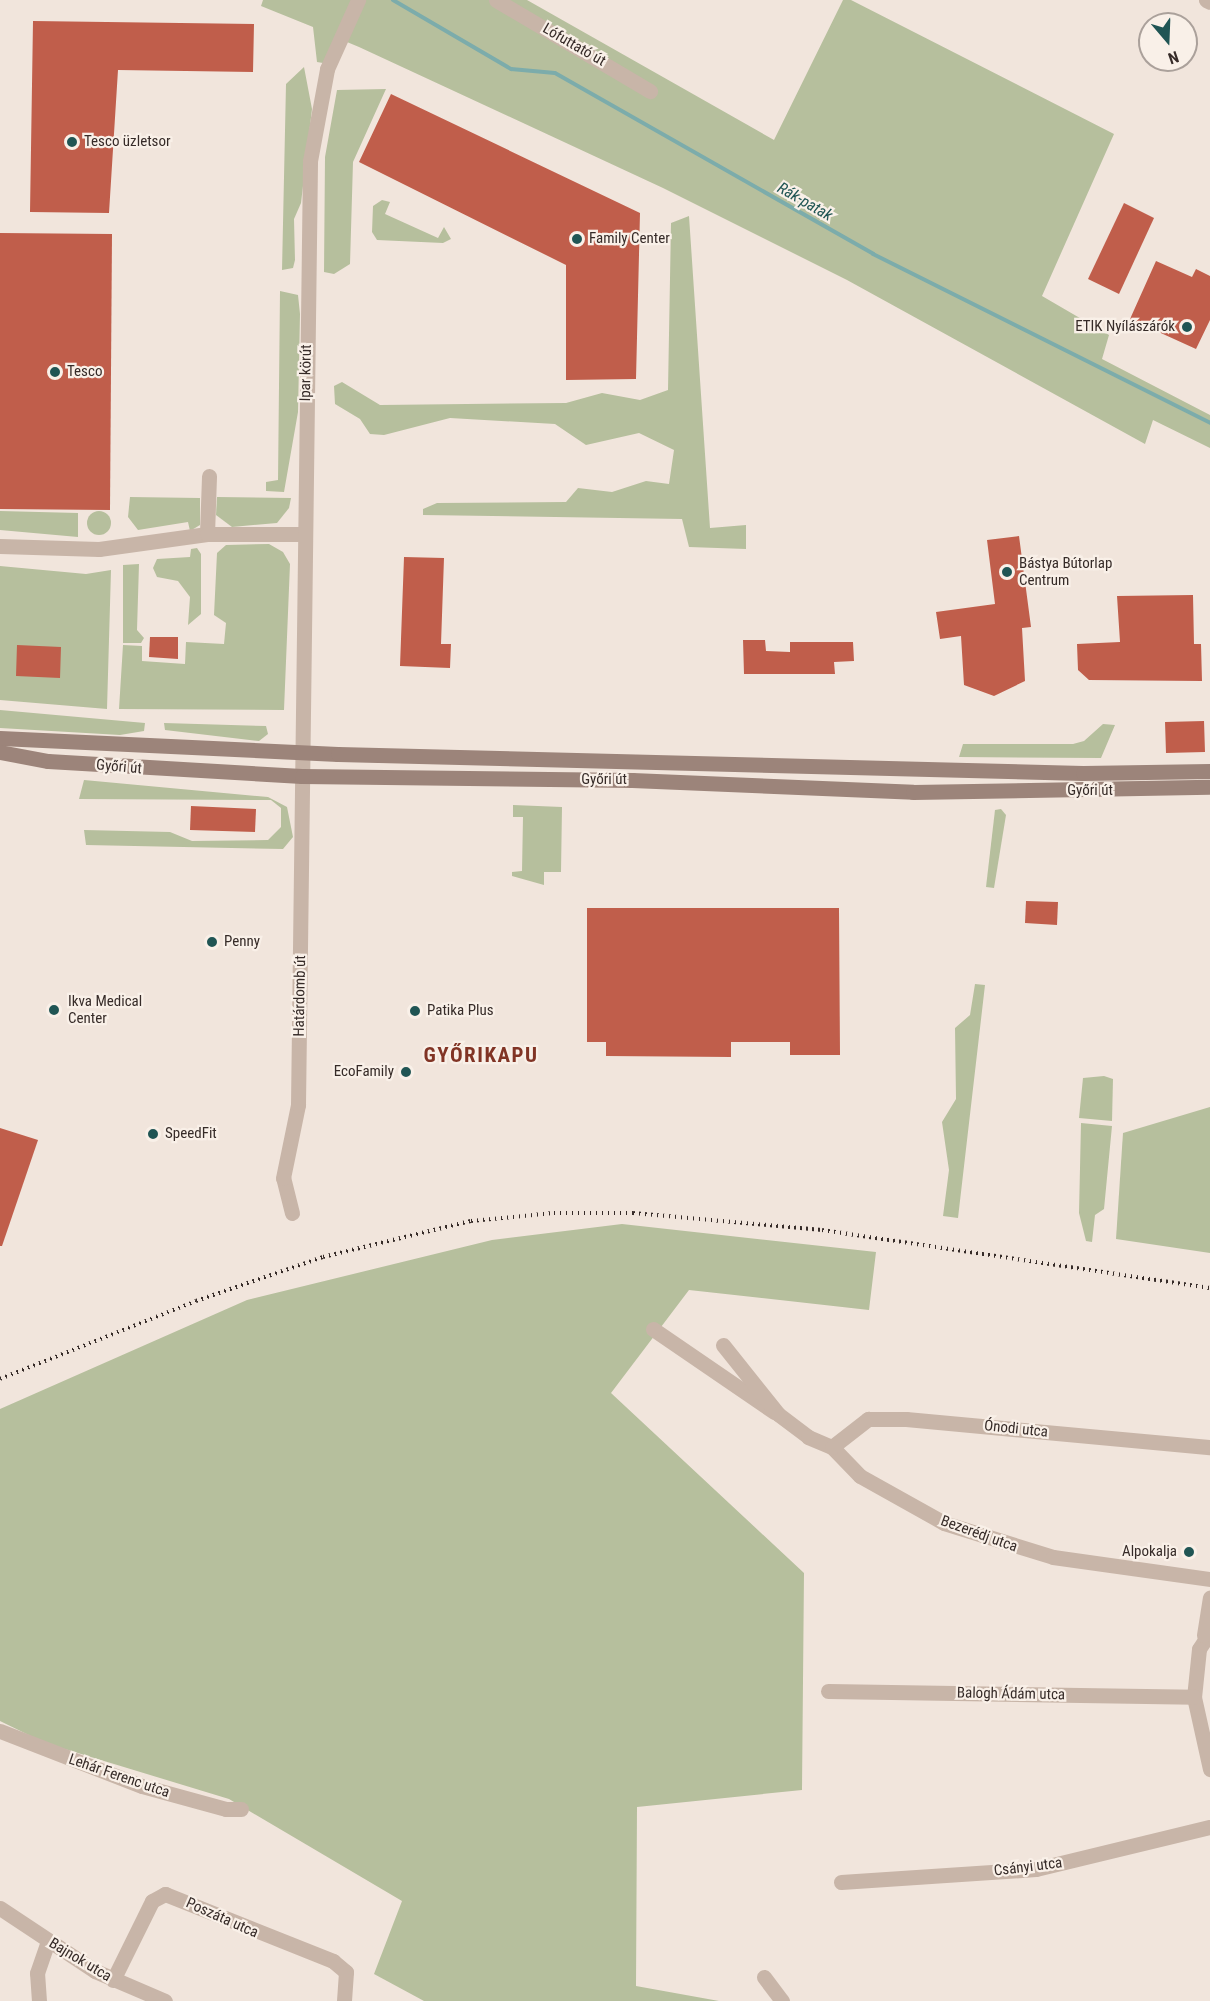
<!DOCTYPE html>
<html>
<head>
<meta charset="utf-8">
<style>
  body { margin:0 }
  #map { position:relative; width:1210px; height:2001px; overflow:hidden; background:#f1e5dc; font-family:"Roboto Condensed",sans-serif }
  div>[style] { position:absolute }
  .green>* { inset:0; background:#b6bf9d }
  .round { border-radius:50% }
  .stream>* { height:4px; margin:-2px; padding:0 2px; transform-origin:2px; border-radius:2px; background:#7cacab }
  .building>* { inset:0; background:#c05e4b }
  .minor>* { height:15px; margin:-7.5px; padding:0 7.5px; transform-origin:7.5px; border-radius:7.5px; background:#c8b5a8 }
  .secondary>* { height:15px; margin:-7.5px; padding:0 7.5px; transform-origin:7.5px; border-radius:7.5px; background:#9c847a }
  .rail>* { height:4px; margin-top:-2px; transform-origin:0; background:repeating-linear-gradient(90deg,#362b28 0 1.5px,transparent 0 6px) }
  .dots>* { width:16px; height:16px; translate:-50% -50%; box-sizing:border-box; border:3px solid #f9f0e8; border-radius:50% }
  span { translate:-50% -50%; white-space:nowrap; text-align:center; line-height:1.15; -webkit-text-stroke:4.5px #f9f0e8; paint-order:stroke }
  .street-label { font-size:15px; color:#362b28 }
  .poi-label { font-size:15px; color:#362b28 }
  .left { translate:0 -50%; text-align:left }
  .right { translate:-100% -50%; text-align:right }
  .water-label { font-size:16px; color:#205554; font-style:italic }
  .district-label { font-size:21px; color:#813425; font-weight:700; letter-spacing:1.5px }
  .north { position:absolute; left:1138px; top:12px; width:60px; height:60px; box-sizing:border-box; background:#f9f0e8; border:2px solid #aba19b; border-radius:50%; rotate:161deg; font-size:16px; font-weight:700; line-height:24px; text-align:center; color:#362b28 }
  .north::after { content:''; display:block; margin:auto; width:21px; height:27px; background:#205554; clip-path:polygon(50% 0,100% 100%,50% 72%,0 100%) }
</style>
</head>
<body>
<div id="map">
  <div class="green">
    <i style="clip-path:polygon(263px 0,527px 0,774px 140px,843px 0,851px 0,1114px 134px,1042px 296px,1109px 335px,1102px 359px,1210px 415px,1210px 448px,1153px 420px,1145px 444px,847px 280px,663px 188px,359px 47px,335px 37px,323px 63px,317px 62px,313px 27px,261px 6px)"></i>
    <i style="clip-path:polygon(304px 67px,312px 109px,301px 203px,294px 219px,295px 260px,293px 268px,282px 270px,286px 84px)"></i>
    <i style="clip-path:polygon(386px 89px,353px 162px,350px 264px,334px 274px,324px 272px,325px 157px,337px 90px)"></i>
    <i style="clip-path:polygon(382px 200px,390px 202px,385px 214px,438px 238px,444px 227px,451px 239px,443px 243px,377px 240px,372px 232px,373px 206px)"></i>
    <i style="clip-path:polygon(689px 216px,710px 528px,746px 525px,746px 549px,689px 547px,682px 519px,423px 515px,423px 509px,437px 503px,566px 502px,578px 488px,612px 492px,646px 481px,669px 484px,674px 450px,639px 433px,586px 445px,555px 424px,450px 418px,384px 435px,370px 434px,360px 419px,335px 404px,334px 386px,342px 382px,380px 405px,566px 403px,602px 393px,640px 400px,668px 390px,671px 223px)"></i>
    <i style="clip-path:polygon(280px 291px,298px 295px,300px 314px,298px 412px,284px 492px,266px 491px,266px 482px,278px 480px)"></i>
    <i style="clip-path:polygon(130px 497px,200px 498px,200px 525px,190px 531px,188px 522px,138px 530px,128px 517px)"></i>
    <i style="clip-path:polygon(217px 497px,291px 498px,289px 508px,277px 523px,232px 527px,216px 515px)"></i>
    <i style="clip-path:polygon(0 511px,78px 513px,78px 537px,0 530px)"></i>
    <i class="round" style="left:87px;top:511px;width:24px;height:24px"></i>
    <i style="clip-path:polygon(269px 544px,283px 552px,290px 564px,284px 710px,119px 709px,123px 645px,142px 646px,142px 661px,185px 664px,186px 642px,224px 644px,226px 623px,214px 615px,217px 553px,226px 545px)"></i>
    <i style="clip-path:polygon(197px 548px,201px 554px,201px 614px,188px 625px,190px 597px,178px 581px,157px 577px,153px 568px,157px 559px,190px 557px,191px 549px)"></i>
    <i style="clip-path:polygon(139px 564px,137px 630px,144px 638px,141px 643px,123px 643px,123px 565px)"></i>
    <i style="clip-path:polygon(0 566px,86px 574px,111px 570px,107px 709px,0 700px)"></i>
    <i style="clip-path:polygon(0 710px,145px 723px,144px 731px,120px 735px,0 728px)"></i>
    <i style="clip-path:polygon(164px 723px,266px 726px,268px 734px,259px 741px,165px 730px)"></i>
    <i style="clip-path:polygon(1103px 724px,1115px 725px,1101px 758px,959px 757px,963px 744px,1073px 744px,1084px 741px)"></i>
    <i style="clip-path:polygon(84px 780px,268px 797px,287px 807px,293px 837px,283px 849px,86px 845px,84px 830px,170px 832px,192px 841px,268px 840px,281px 827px,281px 808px,271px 800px,79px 799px)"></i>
    <i style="clip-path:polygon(513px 805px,562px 807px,561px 872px,544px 872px,544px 885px,512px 876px,512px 872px,522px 871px,523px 817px,513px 817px)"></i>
    <i style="clip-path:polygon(1001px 809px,1006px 815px,994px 888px,986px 887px,995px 810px)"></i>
    <i style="clip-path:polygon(975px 984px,985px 985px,958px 1218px,943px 1216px,949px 1170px,942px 1122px,956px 1099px,955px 1028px,970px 1015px)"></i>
    <i style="clip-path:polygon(1104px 1076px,1113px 1079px,1112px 1121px,1079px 1118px,1083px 1078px)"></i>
    <i style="clip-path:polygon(1210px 1107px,1210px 1253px,1116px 1239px,1123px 1133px)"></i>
    <i style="clip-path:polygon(1081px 1123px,1112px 1126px,1104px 1209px,1095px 1215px,1092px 1242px,1086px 1241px,1079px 1213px)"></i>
    <i style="clip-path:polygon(622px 1224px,876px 1252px,869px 1310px,689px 1290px,611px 1393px,804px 1573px,802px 1790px,637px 1807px,636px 1986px,719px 2001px,424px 2001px,374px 1974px,402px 1901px,229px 1799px,45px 1743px,0 1721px,0 1409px,247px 1300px,492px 1240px)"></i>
  </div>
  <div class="stream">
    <i style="left:393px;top:0;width:137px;rotate:30.3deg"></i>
    <i style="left:511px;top:69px;width:44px;rotate:5.2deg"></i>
    <i style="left:555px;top:73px;width:366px;rotate:29.6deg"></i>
    <i style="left:873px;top:254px;width:377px;rotate:26.6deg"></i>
  </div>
  <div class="building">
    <i style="clip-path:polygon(33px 21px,254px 24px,253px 72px,118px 70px,109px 213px,30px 212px)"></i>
    <i style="clip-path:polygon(391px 94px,640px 213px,636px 379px,566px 380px,566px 265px,359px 162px)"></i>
    <i style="clip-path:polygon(1124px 203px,1154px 218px,1119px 294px,1088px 279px)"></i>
    <i style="clip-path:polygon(0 233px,112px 234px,110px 510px,0 509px)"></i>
    <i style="clip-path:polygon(1156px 261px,1192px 277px,1196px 269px,1210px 276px,1210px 320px,1196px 349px,1130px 319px)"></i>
    <i style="clip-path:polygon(1019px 536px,1031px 627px,1022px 628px,1025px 681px,994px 696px,964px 685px,961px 636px,940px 639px,936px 612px,995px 604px,987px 540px)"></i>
    <i style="clip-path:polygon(404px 557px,444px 558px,441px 644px,451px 644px,450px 668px,400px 666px)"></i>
    <i style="clip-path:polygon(1193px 595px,1194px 644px,1201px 644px,1202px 681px,1089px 680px,1078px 670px,1077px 644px,1120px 642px,1117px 596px)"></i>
    <i style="clip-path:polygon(150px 637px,178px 637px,178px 659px,149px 657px)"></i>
    <i style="clip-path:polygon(743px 640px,765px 640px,766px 651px,790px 652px,790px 642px,853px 642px,854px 661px,834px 662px,835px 674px,744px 674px)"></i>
    <i style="clip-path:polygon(17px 645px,61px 647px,60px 678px,16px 676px)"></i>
    <i style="clip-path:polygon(1204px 721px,1205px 752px,1166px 753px,1165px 722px)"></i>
    <i style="clip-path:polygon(191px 806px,256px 809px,255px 832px,190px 830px)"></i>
    <i style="clip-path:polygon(1026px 901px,1058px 902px,1057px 925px,1025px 923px)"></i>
    <i style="clip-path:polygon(587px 908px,839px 908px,840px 1055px,790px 1055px,790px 1042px,731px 1042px,731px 1057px,606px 1056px,606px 1042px,587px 1042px)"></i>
    <i style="clip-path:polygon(0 1128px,38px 1140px,2px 1246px,0 1246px)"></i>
  </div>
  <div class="minor">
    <i style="left:496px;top:0;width:179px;rotate:30.6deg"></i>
    <i style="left:1206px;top:0;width:4px;rotate:27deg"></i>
    <i style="left:207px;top:534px;width:58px;rotate:-88deg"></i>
    <i style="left:0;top:546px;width:99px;rotate:1.7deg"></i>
    <i style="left:99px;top:549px;width:109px;rotate:-7.9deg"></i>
    <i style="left:207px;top:534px;width:96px"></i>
    <i style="left:292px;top:1213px;width:36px;rotate:-104deg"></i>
    <i style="left:283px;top:1178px;width:75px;rotate:-78.4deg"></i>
    <i style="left:298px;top:1105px;width:944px;rotate:-89.27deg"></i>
    <i style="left:310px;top:161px;width:94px;rotate:-79.5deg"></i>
    <i style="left:327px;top:69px;width:76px;rotate:-65.8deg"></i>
    <i style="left:653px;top:1329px;width:147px;rotate:34.4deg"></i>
    <i style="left:723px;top:1345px;width:88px;rotate:51.4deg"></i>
    <i style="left:778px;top:1414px;width:38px;rotate:37deg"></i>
    <i style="left:808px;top:1437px;width:26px;rotate:23deg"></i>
    <i style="left:832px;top:1447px;width:40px;rotate:46deg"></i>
    <i style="left:860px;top:1476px;width:96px;rotate:29.2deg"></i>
    <i style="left:944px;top:1523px;width:114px;rotate:17.3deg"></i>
    <i style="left:1053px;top:1557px;width:159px;rotate:8deg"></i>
    <i style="left:832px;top:1447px;width:46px;rotate:-37.9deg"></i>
    <i style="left:868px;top:1419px;width:38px"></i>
    <i style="left:906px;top:1419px;width:305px;rotate:5.3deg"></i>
    <i style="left:1210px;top:1632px;width:20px;rotate:123deg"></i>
    <i style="left:1199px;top:1649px;width:48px;rotate:95.9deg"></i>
    <i style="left:1194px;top:1697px;width:74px;rotate:77.5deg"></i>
    <i style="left:1204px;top:1635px;width:38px;rotate:-81deg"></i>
    <i style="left:828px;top:1691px;width:366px;rotate:0.9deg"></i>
    <i style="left:0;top:1731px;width:152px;rotate:21.2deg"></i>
    <i style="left:142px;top:1786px;width:87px;rotate:15.3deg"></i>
    <i style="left:226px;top:1809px;width:15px"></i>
    <i style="left:841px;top:1882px;width:195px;rotate:-3.8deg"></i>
    <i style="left:1036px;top:1869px;width:179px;rotate:-13.6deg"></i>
    <i style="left:0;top:1908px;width:114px;rotate:33.6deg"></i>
    <i style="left:95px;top:1971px;width:76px;rotate:23.2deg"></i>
    <i style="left:764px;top:1977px;width:30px;rotate:53deg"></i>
    <i style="left:113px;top:1980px;width:88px;rotate:-63.7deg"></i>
    <i style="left:152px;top:1901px;width:15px;rotate:-28deg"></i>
    <i style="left:165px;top:1894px;width:181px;rotate:21.7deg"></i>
    <i style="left:333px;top:1961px;width:17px;rotate:40deg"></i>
    <i style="left:346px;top:1972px;width:29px;rotate:94deg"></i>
    <i style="left:39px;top:2001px;width:28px;rotate:-94deg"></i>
    <i style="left:37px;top:1973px;width:34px;rotate:-71deg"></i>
  </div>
  <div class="secondary">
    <i style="left:0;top:738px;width:338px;rotate:2.7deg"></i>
    <i style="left:338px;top:754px;width:745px;rotate:1.46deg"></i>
    <i style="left:1083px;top:773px;width:127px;rotate:-0.9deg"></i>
    <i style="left:0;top:752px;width:49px;rotate:10.6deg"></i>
    <i style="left:48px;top:761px;width:254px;rotate:3.4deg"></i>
    <i style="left:302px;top:776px;width:330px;rotate:0.7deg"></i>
    <i style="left:632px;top:780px;width:281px;rotate:2.4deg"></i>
    <i style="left:913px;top:792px;width:297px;rotate:-1deg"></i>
  </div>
  <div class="rail">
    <i style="left:0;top:1379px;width:211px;rotate:-21.7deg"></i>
    <i style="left:196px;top:1301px;width:134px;rotate:-19.1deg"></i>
    <i style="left:323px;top:1257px;width:152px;rotate:-13.7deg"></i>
    <i style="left:471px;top:1221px;width:83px;rotate:-5.5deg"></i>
    <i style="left:554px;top:1213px;width:79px"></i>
    <i style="left:633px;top:1213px;width:190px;rotate:5.1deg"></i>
    <i style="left:822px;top:1230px;width:392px;rotate:8.5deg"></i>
  </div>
  <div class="dots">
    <i style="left:72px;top:142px;background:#205554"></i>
    <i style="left:577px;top:239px;background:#205554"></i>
    <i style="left:1187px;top:327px;background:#205554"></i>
    <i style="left:55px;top:372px;background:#205554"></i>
    <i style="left:1007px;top:572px;background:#205554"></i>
    <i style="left:212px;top:942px;background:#205554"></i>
    <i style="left:54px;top:1010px;background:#205554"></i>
    <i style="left:415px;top:1011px;background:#205554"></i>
    <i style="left:406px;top:1072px;background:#205554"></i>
    <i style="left:153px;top:1134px;background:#205554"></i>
    <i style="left:1189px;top:1552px;background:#205554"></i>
  </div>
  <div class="street-label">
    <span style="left:574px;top:45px;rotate:30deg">Lófuttató út</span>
    <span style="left:306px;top:373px;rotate:-89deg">Ipar körút</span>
    <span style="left:119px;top:767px;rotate:5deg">Győri út</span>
    <span style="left:604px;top:780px">Győri út</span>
    <span style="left:1090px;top:791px">Győri út</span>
    <span style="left:300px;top:996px;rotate:-89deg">Határdomb út</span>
    <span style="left:1016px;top:1429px;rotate:6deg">Ónodi utca</span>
    <span style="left:979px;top:1534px;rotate:20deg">Bezerédj utca</span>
    <span style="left:1011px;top:1694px;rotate:1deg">Balogh Ádám utca</span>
    <span style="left:119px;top:1776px;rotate:19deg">Lehár Ferenc utca</span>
    <span style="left:1028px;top:1867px;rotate:-7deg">Csányi utca</span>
    <span style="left:222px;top:1918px;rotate:24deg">Poszáta utca</span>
    <span style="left:80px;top:1960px;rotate:31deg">Bajnok utca</span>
  </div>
  <div class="poi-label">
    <span class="left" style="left:84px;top:142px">Tesco üzletsor</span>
    <span class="left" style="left:589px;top:239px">Family Center</span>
    <span class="right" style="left:1175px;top:327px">ETIK Nyílászárók</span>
    <span class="left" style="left:67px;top:372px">Tesco</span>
    <span class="left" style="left:1019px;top:572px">Bástya Bútorlap<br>Centrum</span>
    <span class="left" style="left:224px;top:942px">Penny</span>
    <span class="left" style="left:68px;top:1010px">Ikva Medical<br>Center</span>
    <span class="left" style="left:427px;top:1011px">Patika Plus</span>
    <span class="right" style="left:394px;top:1072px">EcoFamily</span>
    <span class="left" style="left:165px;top:1134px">SpeedFit</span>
    <span class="right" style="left:1177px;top:1552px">Alpokalja</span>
  </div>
  <div class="water-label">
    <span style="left:805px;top:202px;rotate:30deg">Rák-patak</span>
  </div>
  <div class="district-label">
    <span style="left:481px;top:1055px">GYŐRIKAPU</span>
  </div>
  <div class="north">N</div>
</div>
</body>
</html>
